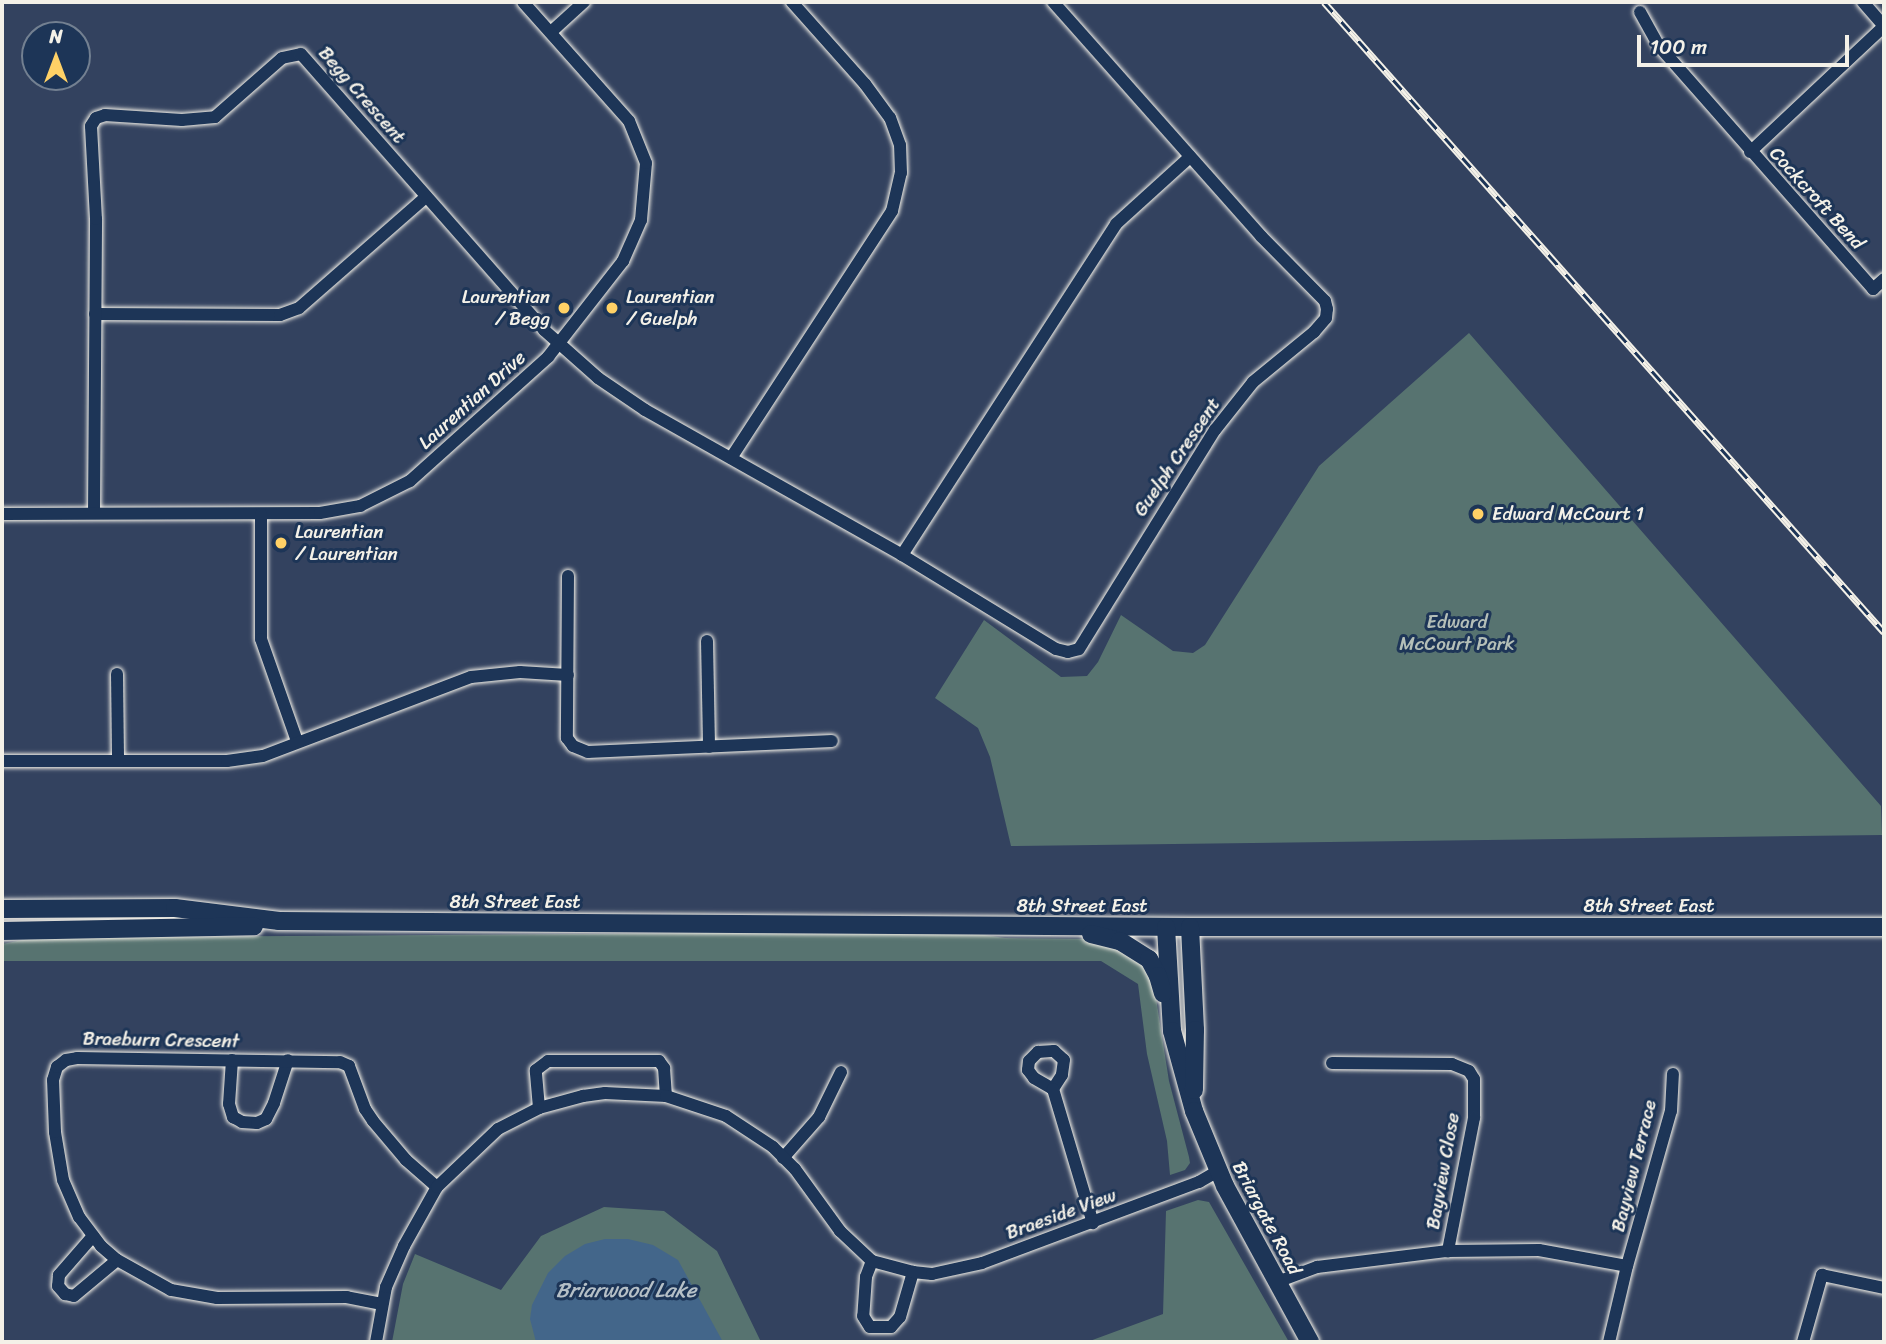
<!DOCTYPE html>
<html>
<head>
<meta charset="utf-8">
<style>
  body { margin:0 }
  #map { position:relative; width:1886px; height:1344px; overflow:hidden; background:#33425f; font-family:Sriracha,sans-serif }
  div>[style] { position:absolute }
  .green>* { inset:0; background:#577370 }
  .water>* { inset:0; background:#43668a }
  .roads { filter:drop-shadow(0 0 2px #f4f1e8) drop-shadow(0 0 2px #f4f1e8) }
  .street>* { height:12px; margin:-6px; padding:0 6px; transform-origin:6px; border-radius:6px; background:#1d3557 }
  .secondary>* { height:18px; margin:-9px; padding:0 9px; transform-origin:9px; border-radius:9px; background:#1d3557 }
  .rail>* { height:7px; margin-top:-3.5px; transform-origin:0; background:repeating-linear-gradient(90deg,#1d3557 0 13px,#f4f1e8 0 26px); box-sizing:border-box; border-block:2px solid #f4f1e8 }
  .dots>* { width:19px; height:19px; translate:-50% -50%; box-sizing:border-box; border:4px solid #1d3557; border-radius:50% }
  span { translate:-50% -50%; white-space:nowrap; text-align:center; line-height:1.15; -webkit-text-stroke:6px #1d3557; paint-order:stroke }
  .street-label { font-size:19px; color:#f4f1e8 }
  .poi-label { font-size:19px; color:#f4f1e8 }
  .right { translate:-100% -50%; text-align:right }
  .left { translate:0 -50%; text-align:left }
  .park-label { font-size:19px; color:#b5bfb8 }
  .water-label { font-size:21px; color:#b6c0c7; font-style:italic }
  .frame { position:absolute; inset:0; border:4px solid #f4f1e8; pointer-events:none }
  .north { position:absolute; left:21px; top:21px; width:70px; height:70px; box-sizing:border-box; background:#1d3557; border:2px solid #738091; border-radius:50%; rotate:0deg; font-size:19px; font-weight:700; line-height:28px; text-align:center; color:#f4f1e8 }
  .north::after { content:''; display:block; margin:auto; width:24px; height:32px; background:#ffd166; clip-path:polygon(50% 0,100% 100%,50% 72%,0 100%) }
  .scale { position:absolute; left:1637px; top:35px; width:212px; height:32px; box-sizing:border-box; border:4px solid #f4f1e8; border-top:0; padding-left:9px; font-size:21px; line-height:24px; white-space:nowrap; color:#f4f1e8; -webkit-text-stroke:5px #1d3557; paint-order:stroke }
</style>
</head>
<body>
<div id="map">
  <div class="green">
    <i style="clip-path:polygon(1469px 333px,1881px 806px,1882px 835px,1011px 846px,990px 757px,978px 728px,935px 698px,984px 620px,1061px 677px,1087px 676px,1098px 662px,1121px 615px,1173px 651px,1193px 653px,1205px 645px,1319px 466px)"></i>
    <i style="clip-path:polygon(956px 931px,1005px 938px,1092px 939px,1114px 942px,1143px 960px,1153px 979px,1169px 1081px,1189px 1157px,1190px 1163px,1185px 1170px,1170px 1175px,1167px 1141px,1147px 1054px,1138px 984px,1101px 961px,2px 961px,2px 944px,33px 938px)"></i>
    <i style="clip-path:polygon(1198px 1200px,1209px 1202px,1289px 1342px,1087px 1342px,1163px 1314px,1166px 1211px)"></i>
    <i style="clip-path:polygon(604px 1207px,664px 1211px,717px 1251px,761px 1342px,392px 1342px,403px 1284px,415px 1254px,501px 1290px,541px 1236px)"></i>
  </div>
  <div class="water">
    <i style="clip-path:polygon(605px 1239px,628px 1239px,653px 1245px,678px 1260px,723px 1342px,536px 1342px,530px 1319px,532px 1305px,548px 1273px,565px 1256px,585px 1244px)"></i>
  </div>
  <div class="roads">
    <div class="street">
      <i style="left:1863px;top:2px;width:32px;rotate:49deg"></i>
      <i style="left:1640px;top:12px;width:39px;rotate:61deg"></i>
      <i style="left:1659px;top:46px;width:324px;rotate:48.6deg"></i>
      <i style="left:1873px;top:289px;width:15px;rotate:-42deg"></i>
      <i style="left:551px;top:32px;width:45px;rotate:-42.3deg"></i>
      <i style="left:1750px;top:152px;width:184px;rotate:-43.2deg"></i>
      <i style="left:95px;top:314px;width:185px;rotate:0.3deg"></i>
      <i style="left:280px;top:315px;width:20px;rotate:-20deg"></i>
      <i style="left:299px;top:308px;width:169px;rotate:-41.2deg"></i>
      <i style="left:731px;top:458px;width:295px;rotate:-56.9deg"></i>
      <i style="left:892px;top:211px;width:39px;rotate:-77deg"></i>
      <i style="left:901px;top:173px;width:28px;rotate:-92deg"></i>
      <i style="left:900px;top:145px;width:29px;rotate:-110deg"></i>
      <i style="left:890px;top:118px;width:42px;rotate:-126.3deg"></i>
      <i style="left:865px;top:84px;width:110px;rotate:-131.7deg"></i>
      <i style="left:94px;top:513px;width:294px;rotate:-89.6deg"></i>
      <i style="left:96px;top:219px;width:93px;rotate:-93.1deg"></i>
      <i style="left:91px;top:126px;width:9px;rotate:-58deg"></i>
      <i style="left:96px;top:118px;width:9px;rotate:-18deg"></i>
      <i style="left:105px;top:115px;width:77px;rotate:3.7deg"></i>
      <i style="left:182px;top:120px;width:33px;rotate:-5deg"></i>
      <i style="left:215px;top:117px;width:89px;rotate:-41.4deg"></i>
      <i style="left:282px;top:58px;width:19px;rotate:-12deg"></i>
      <i style="left:301px;top:54px;width:368px;rotate:48.6deg"></i>
      <i style="left:544px;top:330px;width:72px;rotate:41.6deg"></i>
      <i style="left:598px;top:378px;width:57px;rotate:34.2deg"></i>
      <i style="left:645px;top:410px;width:295px;rotate:29.4deg"></i>
      <i style="left:902px;top:555px;width:180px;rotate:31.4deg"></i>
      <i style="left:1056px;top:649px;width:12px;rotate:14deg"></i>
      <i style="left:1068px;top:652px;width:11px;rotate:-15deg"></i>
      <i style="left:1079px;top:649px;width:258px;rotate:-58.2deg"></i>
      <i style="left:1215px;top:430px;width:61px;rotate:-51.6deg"></i>
      <i style="left:1253px;top:382px;width:79px;rotate:-39.3deg"></i>
      <i style="left:1314px;top:332px;width:18px;rotate:-49deg"></i>
      <i style="left:1326px;top:318px;width:9px;rotate:-84deg"></i>
      <i style="left:1327px;top:309px;width:8px;rotate:-104deg"></i>
      <i style="left:1325px;top:301px;width:91px;rotate:-134.6deg"></i>
      <i style="left:1261px;top:236px;width:313px;rotate:-131.6deg"></i>
      <i style="left:2px;top:514px;width:318px;rotate:-0.2deg"></i>
      <i style="left:320px;top:513px;width:41px;rotate:-9.9deg"></i>
      <i style="left:360px;top:506px;width:56px;rotate:-26.6deg"></i>
      <i style="left:410px;top:481px;width:186px;rotate:-41.9deg"></i>
      <i style="left:548px;top:357px;width:122px;rotate:-52deg"></i>
      <i style="left:623px;top:261px;width:45px;rotate:-66.3deg"></i>
      <i style="left:641px;top:220px;width:57px;rotate:-85deg"></i>
      <i style="left:646px;top:163px;width:45px;rotate:-112deg"></i>
      <i style="left:629px;top:121px;width:159px;rotate:-131.7deg"></i>
      <i style="left:261px;top:514px;width:125px;rotate:90deg"></i>
      <i style="left:261px;top:639px;width:108px;rotate:70.6deg"></i>
      <i style="left:902px;top:555px;width:394px;rotate:-57.1deg"></i>
      <i style="left:1116px;top:224px;width:100px;rotate:-42.2deg"></i>
      <i style="left:568px;top:576px;width:162px;rotate:90.4deg"></i>
      <i style="left:567px;top:738px;width:10px;rotate:53deg"></i>
      <i style="left:573px;top:746px;width:16px;rotate:22deg"></i>
      <i style="left:588px;top:752px;width:244px;rotate:-2.6deg"></i>
      <i style="left:707px;top:641px;width:106px;rotate:88.9deg"></i>
      <i style="left:117px;top:674px;width:87px;rotate:89.3deg"></i>
      <i style="left:2px;top:761px;width:225px"></i>
      <i style="left:227px;top:761px;width:36px;rotate:-8deg"></i>
      <i style="left:263px;top:756px;width:222px;rotate:-20.8deg"></i>
      <i style="left:471px;top:677px;width:49px;rotate:-5.8deg"></i>
      <i style="left:520px;top:672px;width:48px;rotate:3.6deg"></i>
      <i style="left:232px;top:1060px;width:44px;rotate:93.9deg"></i>
      <i style="left:229px;top:1104px;width:14px;rotate:73deg"></i>
      <i style="left:233px;top:1117px;width:10px;rotate:29deg"></i>
      <i style="left:242px;top:1122px;width:15px;rotate:4deg"></i>
      <i style="left:257px;top:1123px;width:10px;rotate:-24deg"></i>
      <i style="left:266px;top:1119px;width:18px;rotate:-63deg"></i>
      <i style="left:274px;top:1103px;width:45px;rotate:-72deg"></i>
      <i style="left:1332px;top:1063px;width:120px;rotate:0.5deg"></i>
      <i style="left:1452px;top:1064px;width:18px;rotate:22deg"></i>
      <i style="left:1469px;top:1071px;width:9px;rotate:58deg"></i>
      <i style="left:1474px;top:1079px;width:39px;rotate:90deg"></i>
      <i style="left:1474px;top:1118px;width:136px;rotate:101.1deg"></i>
      <i style="left:1053px;top:1089px;width:22px;rotate:-150deg"></i>
      <i style="left:1034px;top:1078px;width:10px;rotate:-127deg"></i>
      <i style="left:1028px;top:1070px;width:9px;rotate:-84deg"></i>
      <i style="left:1029px;top:1061px;width:13px;rotate:-45deg"></i>
      <i style="left:1038px;top:1052px;width:16px;rotate:-4deg"></i>
      <i style="left:1054px;top:1051px;width:13px;rotate:42deg"></i>
      <i style="left:1064px;top:1060px;width:15px;rotate:98deg"></i>
      <i style="left:1062px;top:1075px;width:17px;rotate:123deg"></i>
      <i style="left:1053px;top:1089px;width:140px;rotate:73.4deg"></i>
      <i style="left:539px;top:1108px;width:38px;rotate:-95deg"></i>
      <i style="left:536px;top:1070px;width:15px;rotate:-37deg"></i>
      <i style="left:548px;top:1061px;width:111px"></i>
      <i style="left:659px;top:1061px;width:9px;rotate:54deg"></i>
      <i style="left:664px;top:1068px;width:28px;rotate:86deg"></i>
      <i style="left:783px;top:1158px;width:55px;rotate:-48.7deg"></i>
      <i style="left:819px;top:1117px;width:50px;rotate:-63.9deg"></i>
      <i style="left:93px;top:1236px;width:52px;rotate:131.1deg"></i>
      <i style="left:59px;top:1275px;width:11px;rotate:95deg"></i>
      <i style="left:58px;top:1286px;width:11px;rotate:49deg"></i>
      <i style="left:65px;top:1294px;width:9px;rotate:13deg"></i>
      <i style="left:74px;top:1296px;width:56px;rotate:-39.9deg"></i>
      <i style="left:872px;top:1261px;width:17px;rotate:111deg"></i>
      <i style="left:866px;top:1277px;width:39px;rotate:94deg"></i>
      <i style="left:863px;top:1316px;width:13px;rotate:58deg"></i>
      <i style="left:870px;top:1327px;width:21px"></i>
      <i style="left:891px;top:1327px;width:13px;rotate:-48deg"></i>
      <i style="left:900px;top:1317px;width:47px;rotate:-73.9deg"></i>
      <i style="left:1627px;top:1266px;width:161px;rotate:-74.2deg"></i>
      <i style="left:1671px;top:1111px;width:37px;rotate:-87deg"></i>
      <i style="left:1277px;top:1282px;width:43px;rotate:-20.6deg"></i>
      <i style="left:1317px;top:1267px;width:132px;rotate:-7deg"></i>
      <i style="left:1448px;top:1251px;width:91px;rotate:-0.6deg"></i>
      <i style="left:1539px;top:1250px;width:89px;rotate:10.3deg"></i>
      <i style="left:1627px;top:1266px;width:78px;rotate:103.3deg"></i>
      <i style="left:382px;top:1304px;width:36px;rotate:-169deg"></i>
      <i style="left:347px;top:1297px;width:130px;rotate:179.6deg"></i>
      <i style="left:217px;top:1298px;width:47px;rotate:-170.1deg"></i>
      <i style="left:171px;top:1290px;width:62px;rotate:-150.9deg"></i>
      <i style="left:117px;top:1260px;width:21px;rotate:-139deg"></i>
      <i style="left:101px;top:1246px;width:36px;rotate:-127deg"></i>
      <i style="left:79px;top:1217px;width:40px;rotate:-113.4deg"></i>
      <i style="left:63px;top:1180px;width:49px;rotate:-99.5deg"></i>
      <i style="left:55px;top:1132px;width:52px;rotate:-92.2deg"></i>
      <i style="left:53px;top:1080px;width:14px;rotate:-73deg"></i>
      <i style="left:57px;top:1067px;width:11px;rotate:-38deg"></i>
      <i style="left:66px;top:1060px;width:11px;rotate:-10deg"></i>
      <i style="left:77px;top:1058px;width:263px;rotate:0.9deg"></i>
      <i style="left:340px;top:1062px;width:10px;rotate:24deg"></i>
      <i style="left:349px;top:1066px;width:46px;rotate:69.6deg"></i>
      <i style="left:365px;top:1109px;width:14px;rotate:56deg"></i>
      <i style="left:373px;top:1121px;width:51px;rotate:49.8deg"></i>
      <i style="left:406px;top:1160px;width:41px;rotate:41.1deg"></i>
      <i style="left:376px;top:1342px;width:56px;rotate:-79.7deg"></i>
      <i style="left:386px;top:1287px;width:45px;rotate:-66.3deg"></i>
      <i style="left:404px;top:1246px;width:68px;rotate:-60.8deg"></i>
      <i style="left:437px;top:1187px;width:84px;rotate:-43.6deg"></i>
      <i style="left:498px;top:1129px;width:46px;rotate:-27.1deg"></i>
      <i style="left:539px;top:1108px;width:46px;rotate:-15.3deg"></i>
      <i style="left:583px;top:1096px;width:22px;rotate:-8deg"></i>
      <i style="left:605px;top:1093px;width:61px;rotate:2.8deg"></i>
      <i style="left:666px;top:1096px;width:63px;rotate:18.4deg"></i>
      <i style="left:726px;top:1116px;width:56px;rotate:33.4deg"></i>
      <i style="left:773px;top:1147px;width:31px;rotate:45deg"></i>
      <i style="left:795px;top:1169px;width:77px;rotate:54deg"></i>
      <i style="left:840px;top:1231px;width:44px;rotate:43.2deg"></i>
      <i style="left:872px;top:1261px;width:42px;rotate:15deg"></i>
      <i style="left:913px;top:1272px;width:19px;rotate:6deg"></i>
      <i style="left:932px;top:1274px;width:51px;rotate:-12.4deg"></i>
      <i style="left:982px;top:1263px;width:232px;rotate:-20.5deg"></i>
      <i style="left:1199px;top:1182px;width:22px;rotate:-30deg"></i>
      <i style="left:1803px;top:1342px;width:70px;rotate:-74.2deg"></i>
      <i style="left:1822px;top:1275px;width:63px;rotate:11.8deg"></i>
    </div>
    <div class="secondary">
      <i style="left:2px;top:909px;width:173px;rotate:-0.3deg"></i>
      <i style="left:175px;top:908px;width:105px;rotate:7.1deg"></i>
      <i style="left:279px;top:921px;width:911px;rotate:0.38deg"></i>
      <i style="left:1190px;top:927px;width:694px"></i>
      <i style="left:1166px;top:927px;width:104px;rotate:86.7deg"></i>
      <i style="left:1172px;top:1031px;width:83px;rotate:74.6deg"></i>
      <i style="left:1194px;top:1111px;width:81px;rotate:67.5deg"></i>
      <i style="left:1225px;top:1186px;width:178px;rotate:61.4deg"></i>
      <i style="left:1190px;top:927px;width:103px;rotate:87.2deg"></i>
      <i style="left:1195px;top:1030px;width:60px;rotate:91deg"></i>
      <i style="left:2px;top:931px;width:252px;rotate:-1.1deg"></i>
      <i style="left:1091px;top:934px;width:30px;rotate:14deg"></i>
      <i style="left:1120px;top:941px;width:34px;rotate:32deg"></i>
      <i style="left:1149px;top:959px;width:19px;rotate:62deg"></i>
      <i style="left:1158px;top:976px;width:18px;rotate:74deg"></i>
    </div>
  </div>
  <div class="rail">
    <i style="left:1324px;top:2px;width:843px;rotate:48.37deg"></i>
  </div>
  <div class="dots">
    <i style="left:564px;top:308px;background:#ffd166"></i>
    <i style="left:612px;top:308px;background:#ffd166"></i>
    <i style="left:1478px;top:514px;background:#ffd166"></i>
    <i style="left:281px;top:543px;background:#ffd166"></i>
  </div>
  <div class="street-label">
    <span style="left:362px;top:95px;rotate:49deg">Begg Crescent</span>
    <span style="left:1817px;top:198px;rotate:48deg">Cockcroft Bend</span>
    <span style="left:472px;top:400px;rotate:-42deg">Laurentian Drive</span>
    <span style="left:1177px;top:457px;rotate:-56deg">Guelph Crescent</span>
    <span style="left:515px;top:902px">8th Street East</span>
    <span style="left:1082px;top:906px">8th Street East</span>
    <span style="left:1649px;top:906px">8th Street East</span>
    <span style="left:161px;top:1040px;rotate:1deg">Braeburn Crescent</span>
    <span style="left:1634px;top:1166px;rotate:-76deg">Bayview Terrace</span>
    <span style="left:1443px;top:1171px;rotate:-80deg">Bayview Close</span>
    <span style="left:1061px;top:1214px;rotate:-20deg">Braeside View</span>
    <span style="left:1267px;top:1218px;rotate:62deg">Briargate Road</span>
  </div>
  <div class="poi-label">
    <span class="right" style="left:550px;top:308px">Laurentian<br>/ Begg</span>
    <span class="left" style="left:626px;top:308px">Laurentian<br>/ Guelph</span>
    <span class="left" style="left:1492px;top:514px">Edward McCourt 1</span>
    <span class="left" style="left:295px;top:543px">Laurentian<br>/ Laurentian</span>
  </div>
  <div class="park-label">
    <span style="left:1457px;top:633px">Edward<br>McCourt Park</span>
  </div>
  <div class="water-label">
    <span style="left:626px;top:1290px">Briarwood Lake</span>
  </div>
  <div class="frame"></div>
  <div class="north">N</div>
  <div class="scale">100 m</div>
</div>
</body>
</html>
